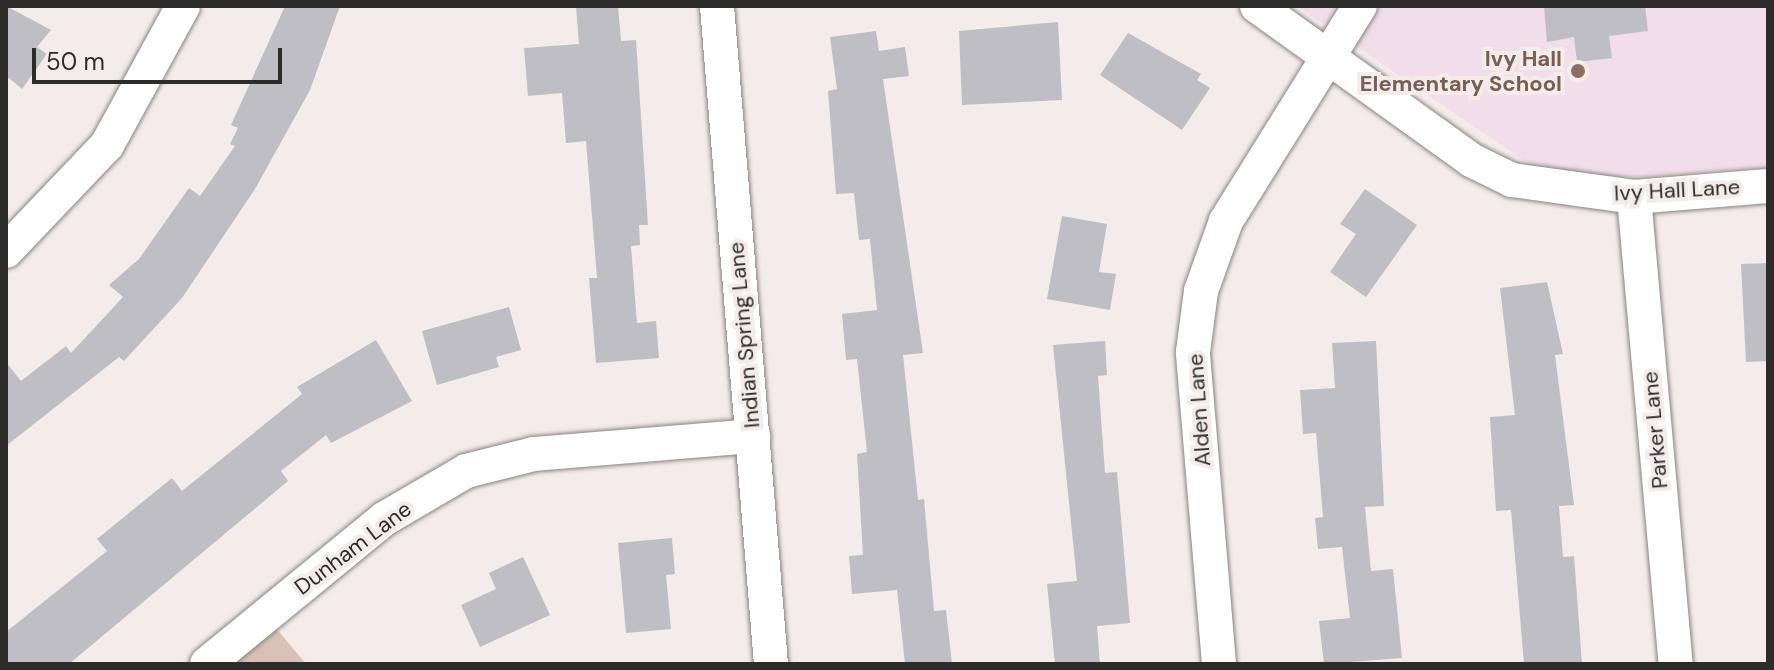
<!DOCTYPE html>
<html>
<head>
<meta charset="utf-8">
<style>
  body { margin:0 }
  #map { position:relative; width:1774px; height:670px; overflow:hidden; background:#f3ecea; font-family:"DM Sans",sans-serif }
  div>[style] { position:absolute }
  .education>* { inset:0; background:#f2ddea }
  .green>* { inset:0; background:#d9c1b8 }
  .building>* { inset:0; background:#bfbec4 }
  .roads { filter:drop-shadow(0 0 2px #898381) drop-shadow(0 0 2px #898381) }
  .minor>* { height:34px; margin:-17px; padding:0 17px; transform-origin:17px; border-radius:17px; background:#fff }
  .dots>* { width:22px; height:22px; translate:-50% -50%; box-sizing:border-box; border:4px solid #f3ecea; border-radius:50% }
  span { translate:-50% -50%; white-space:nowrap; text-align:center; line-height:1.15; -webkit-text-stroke:8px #f3ecea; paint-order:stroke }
  .education-label { font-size:22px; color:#785e54; font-weight:700 }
  .right { translate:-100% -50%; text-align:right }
  .street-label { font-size:22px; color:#2e2c2b }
  .frame { position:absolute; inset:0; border:8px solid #2e2c2b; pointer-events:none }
  .scale { position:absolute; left:32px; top:48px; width:250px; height:36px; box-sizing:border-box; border:4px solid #2e2c2b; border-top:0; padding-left:10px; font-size:24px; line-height:28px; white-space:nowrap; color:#2e2c2b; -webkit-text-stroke:6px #f3ecea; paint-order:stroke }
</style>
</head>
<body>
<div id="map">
  <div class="education">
    <i style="clip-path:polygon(1297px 6px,1768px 6px,1768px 166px,1645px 177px,1574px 175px,1526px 162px)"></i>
  </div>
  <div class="green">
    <i style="clip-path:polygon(275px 627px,306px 664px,231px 664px)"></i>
  </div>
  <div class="building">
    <i style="clip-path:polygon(6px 6px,51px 30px,37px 47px,47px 54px,22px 89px,9px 78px,6px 82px)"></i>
    <i style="clip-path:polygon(285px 6px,340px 6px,310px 90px,255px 189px,182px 298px,124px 361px,119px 357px,6px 446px,6px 362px,21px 381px,66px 346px,71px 353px,123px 297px,109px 285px,139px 259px,189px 188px,200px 196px,235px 146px,230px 144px,238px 128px,231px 125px)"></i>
    <i style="clip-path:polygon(576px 6px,618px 6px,621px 41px,636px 40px,648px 225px,639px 225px,640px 245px,631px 246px,637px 323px,656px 321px,659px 358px,596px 363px,589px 278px,597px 278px,586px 141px,566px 143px,562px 93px,528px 96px,524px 48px,579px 44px)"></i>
    <i style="clip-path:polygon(1544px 6px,1645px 6px,1648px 31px,1609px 36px,1612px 58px,1577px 62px,1574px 37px,1547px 42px)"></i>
    <i style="clip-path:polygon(1058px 22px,1062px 100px,962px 105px,959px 31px)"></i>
    <i style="clip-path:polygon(876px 31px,879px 51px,905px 47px,909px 76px,883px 79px,923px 353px,903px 355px,918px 500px,924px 499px,934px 611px,946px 610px,952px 664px,905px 664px,897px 590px,852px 594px,849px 556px,863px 555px,857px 454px,867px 452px,857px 359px,846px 360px,842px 314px,877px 310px,870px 239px,859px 240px,854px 193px,836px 194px,828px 91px,837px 89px,830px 37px)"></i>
    <i style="clip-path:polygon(1128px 33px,1201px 74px,1197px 80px,1210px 88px,1182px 130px,1100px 75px)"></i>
    <i style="clip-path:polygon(1365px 189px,1417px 225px,1366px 297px,1330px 272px,1356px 234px,1340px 224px)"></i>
    <i style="clip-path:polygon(1062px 216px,1107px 224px,1099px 272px,1116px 274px,1110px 310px,1047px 299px)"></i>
    <i style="clip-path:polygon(1768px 263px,1768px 361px,1746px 362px,1741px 264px)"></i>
    <i style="clip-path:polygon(1547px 282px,1563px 354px,1555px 355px,1574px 505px,1559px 506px,1563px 557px,1574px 556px,1582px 664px,1524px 664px,1511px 510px,1496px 511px,1490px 417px,1515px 415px,1500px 288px)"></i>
    <i style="clip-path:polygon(509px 307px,521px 350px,496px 357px,499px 367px,437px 385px,422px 331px)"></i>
    <i style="clip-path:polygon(376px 340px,412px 401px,331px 443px,326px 435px,281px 471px,288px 481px,69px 664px,6px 664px,6px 632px,107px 551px,97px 539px,172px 478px,182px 491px,302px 394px,297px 387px)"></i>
    <i style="clip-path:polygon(1105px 341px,1107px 375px,1098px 376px,1105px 473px,1117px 472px,1130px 623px,1097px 626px,1100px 664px,1055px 664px,1047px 584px,1077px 581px,1053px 345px)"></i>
    <i style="clip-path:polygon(1376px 341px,1384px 506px,1365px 507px,1371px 571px,1393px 569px,1402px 658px,1324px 664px,1319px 621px,1350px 618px,1342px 547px,1318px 549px,1315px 518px,1323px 517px,1316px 433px,1303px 434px,1300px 390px,1335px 388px,1332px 343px)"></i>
    <i style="clip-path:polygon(672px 538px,675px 574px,666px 575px,671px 629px,626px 633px,618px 543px)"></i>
    <i style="clip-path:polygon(523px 557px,550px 615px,480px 647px,461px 605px,496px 589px,489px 573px)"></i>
  </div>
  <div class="roads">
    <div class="minor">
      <i style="left:717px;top:6px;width:660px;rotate:85.31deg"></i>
      <i style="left:1257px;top:6px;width:264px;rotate:35.7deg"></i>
      <i style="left:1471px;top:160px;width:46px;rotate:26deg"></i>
      <i style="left:1512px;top:180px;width:123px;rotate:7.9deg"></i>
      <i style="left:1634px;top:197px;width:134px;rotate:-4.7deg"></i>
      <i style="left:1634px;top:197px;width:469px;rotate:84.9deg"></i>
      <i style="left:6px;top:251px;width:146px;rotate:-46.4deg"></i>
      <i style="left:107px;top:145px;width:158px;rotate:-61.3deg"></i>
      <i style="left:207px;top:664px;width:229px;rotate:-39.3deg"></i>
      <i style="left:384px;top:519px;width:95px;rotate:-30.3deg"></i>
      <i style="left:466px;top:471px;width:70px;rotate:-14deg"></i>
      <i style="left:534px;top:454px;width:220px;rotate:-4.7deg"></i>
      <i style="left:1219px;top:664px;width:313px;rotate:-94.8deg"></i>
      <i style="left:1193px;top:352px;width:62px;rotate:-82.5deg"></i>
      <i style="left:1201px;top:291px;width:74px;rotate:-70.3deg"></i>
      <i style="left:1226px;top:221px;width:253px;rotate:-58.1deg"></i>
    </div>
  </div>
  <div class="dots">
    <i style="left:1578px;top:71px;background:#8d6e63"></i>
  </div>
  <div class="education-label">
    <span class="right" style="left:1562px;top:71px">Ivy Hall<br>Elementary School</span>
  </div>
  <div class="street-label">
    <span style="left:1677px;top:190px;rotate:-3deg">Ivy Hall Lane</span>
    <span style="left:744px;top:335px;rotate:-95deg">Indian Spring Lane</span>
    <span style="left:1199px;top:410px;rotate:-94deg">Alden Lane</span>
    <span style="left:1655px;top:430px;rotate:-95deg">Parker Lane</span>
    <span style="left:353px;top:548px;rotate:-37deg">Dunham Lane</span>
  </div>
  <div class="frame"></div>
  <div class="scale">50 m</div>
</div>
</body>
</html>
